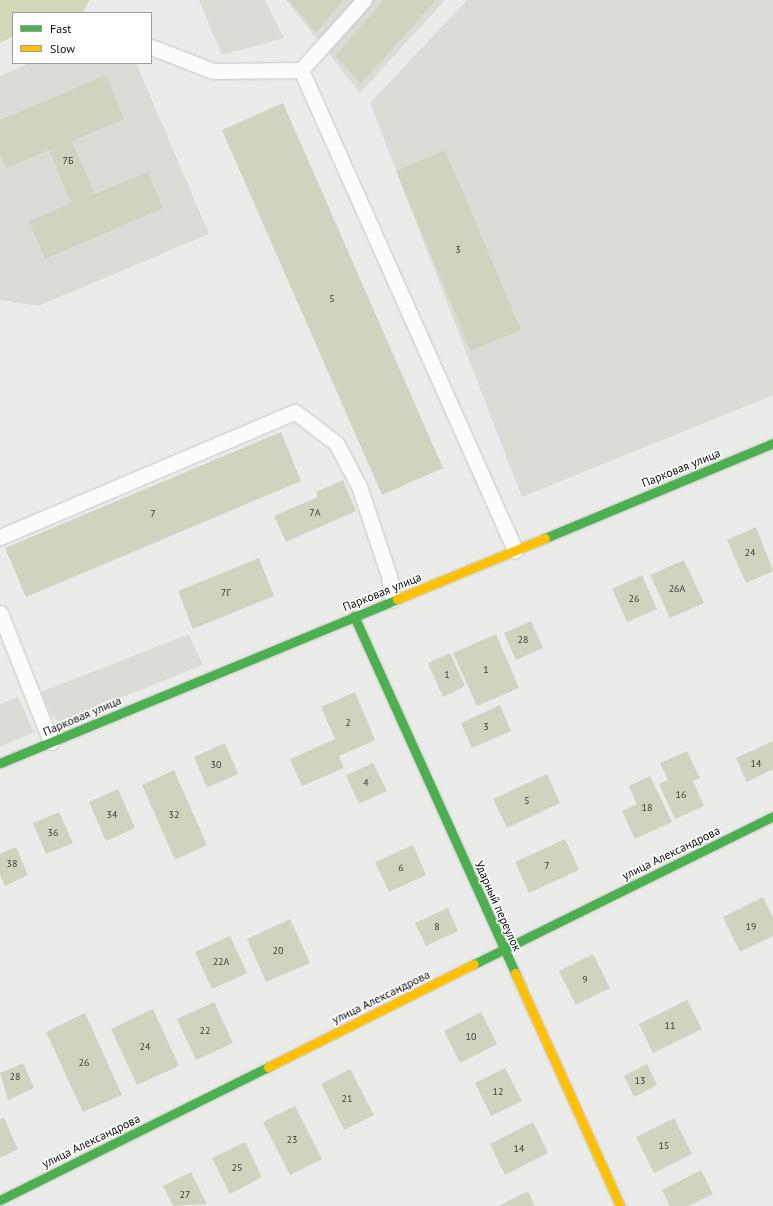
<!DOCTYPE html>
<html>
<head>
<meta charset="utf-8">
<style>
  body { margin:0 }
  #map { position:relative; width:773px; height:1206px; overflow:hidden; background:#ebece9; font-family:"PT Sans",sans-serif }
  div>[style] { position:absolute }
  .built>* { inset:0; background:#dbdcd5 }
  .green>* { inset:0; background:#d3d6b7 }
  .building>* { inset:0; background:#d1d2c0 }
  .roads { filter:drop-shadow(0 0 1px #c6c6c4) drop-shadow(0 0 1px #c6c6c4) }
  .lane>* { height:15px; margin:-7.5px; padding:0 7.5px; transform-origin:7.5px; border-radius:7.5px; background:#fcfcfc }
  .fast>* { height:9px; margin:-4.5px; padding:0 4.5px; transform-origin:4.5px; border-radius:4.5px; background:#4caf50 }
  .slow>* { height:9px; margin:-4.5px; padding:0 4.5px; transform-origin:4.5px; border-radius:4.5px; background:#ffc107 }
  span { translate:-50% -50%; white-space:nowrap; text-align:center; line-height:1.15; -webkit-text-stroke:3px #fff; paint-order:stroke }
  .number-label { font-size:10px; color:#3c3d38 }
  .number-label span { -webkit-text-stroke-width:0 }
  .street-label { font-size:12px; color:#0b0b0a }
  .legend { position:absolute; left:12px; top:12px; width:140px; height:52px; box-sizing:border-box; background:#fff; border:1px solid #9d9d9d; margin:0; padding:5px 7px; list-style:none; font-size:12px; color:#0b0b0a }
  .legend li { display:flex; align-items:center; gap:8px; height:20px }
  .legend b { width:20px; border:1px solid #9d9d9d }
</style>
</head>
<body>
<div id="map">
  <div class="built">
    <i style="clip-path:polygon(199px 0,265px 0,284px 38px,222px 55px)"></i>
    <i style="clip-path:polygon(286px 0,445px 0,360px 93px)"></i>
    <i style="clip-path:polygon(467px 0,773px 0,773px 395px,522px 497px,370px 103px)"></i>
    <i style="clip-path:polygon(29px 63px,136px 63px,209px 234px,38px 306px,0 300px,0 76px)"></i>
    <i style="clip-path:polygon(189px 634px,203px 665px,59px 722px,52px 716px,41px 692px)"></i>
    <i style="clip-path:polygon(18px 697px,34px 732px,0 747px,0 704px)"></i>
  </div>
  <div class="green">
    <i style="clip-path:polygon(0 0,89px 0,83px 13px,13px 13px,13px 36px,0 43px)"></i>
  </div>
  <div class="building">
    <i style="clip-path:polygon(288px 0,344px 0,316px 32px)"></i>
    <i style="clip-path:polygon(384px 0,436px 0,361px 84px,335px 56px)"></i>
    <i style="clip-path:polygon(106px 75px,124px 119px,72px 141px,95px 194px,148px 172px,163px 208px,45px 259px,29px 221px,71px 203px,49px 150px,6px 168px,0 154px,0 120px)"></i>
    <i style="clip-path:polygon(283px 103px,443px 468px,382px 495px,222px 130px)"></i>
    <i style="clip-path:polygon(445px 150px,521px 330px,471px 351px,396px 171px)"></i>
    <i style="clip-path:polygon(281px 432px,301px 481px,26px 597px,5px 548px)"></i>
    <i style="clip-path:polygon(343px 480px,356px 511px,286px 542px,274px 516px,318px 497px,316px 492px)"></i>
    <i style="clip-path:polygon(756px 527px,773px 571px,746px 583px,727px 540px)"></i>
    <i style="clip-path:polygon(259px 558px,274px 596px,193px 629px,178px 591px)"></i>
    <i style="clip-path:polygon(684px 560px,704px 603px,670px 618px,650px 575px)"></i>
    <i style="clip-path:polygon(642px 575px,657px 609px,627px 622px,612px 589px)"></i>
    <i style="clip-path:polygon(531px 621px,543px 648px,516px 660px,504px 633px)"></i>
    <i style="clip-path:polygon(496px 634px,519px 688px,477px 706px,453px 653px)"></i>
    <i style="clip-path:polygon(450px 653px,465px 686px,443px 697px,428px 663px)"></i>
    <i style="clip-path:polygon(355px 692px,375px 740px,339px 756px,344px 768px,302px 786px,290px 759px,335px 739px,321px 707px)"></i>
    <i style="clip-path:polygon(500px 705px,511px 731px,472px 748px,461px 723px)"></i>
    <i style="clip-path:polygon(773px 741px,773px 769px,747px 782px,736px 758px)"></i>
    <i style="clip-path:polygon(225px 743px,238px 774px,207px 788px,194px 757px)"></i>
    <i style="clip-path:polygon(687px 751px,700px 778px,693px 781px,704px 806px,675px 819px,659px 784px,668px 780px,660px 763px)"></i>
    <i style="clip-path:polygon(373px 763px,387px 791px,359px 804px,346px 775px)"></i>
    <i style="clip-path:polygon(174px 770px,207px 845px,175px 860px,142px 785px)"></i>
    <i style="clip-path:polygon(547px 774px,560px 803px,507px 828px,493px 799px)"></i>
    <i style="clip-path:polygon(650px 776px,672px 822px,635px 839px,622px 811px,637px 804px,629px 786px)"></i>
    <i style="clip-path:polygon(118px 789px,135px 828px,106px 841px,89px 802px)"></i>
    <i style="clip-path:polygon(59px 812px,73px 843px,46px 854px,33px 823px)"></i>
    <i style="clip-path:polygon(565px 839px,579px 870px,529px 893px,515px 862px)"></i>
    <i style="clip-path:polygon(413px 845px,426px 875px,389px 892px,375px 862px)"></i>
    <i style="clip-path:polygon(16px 847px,28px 875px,5px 886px,0 874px,0 854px)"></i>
    <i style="clip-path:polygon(763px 897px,773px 918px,773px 936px,740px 952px,723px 917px)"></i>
    <i style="clip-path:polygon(448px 908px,458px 931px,426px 946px,415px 923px)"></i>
    <i style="clip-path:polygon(290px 919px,310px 963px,266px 982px,247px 939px)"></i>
    <i style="clip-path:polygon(230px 936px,247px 973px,212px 989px,195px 952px)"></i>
    <i style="clip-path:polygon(593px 954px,610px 988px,576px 1005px,559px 971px)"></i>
    <i style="clip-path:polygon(687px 1000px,702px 1029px,653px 1053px,639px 1024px)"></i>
    <i style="clip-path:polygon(214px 1002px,233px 1043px,196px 1060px,177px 1019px)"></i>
    <i style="clip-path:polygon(153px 1009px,179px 1066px,137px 1085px,111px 1029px)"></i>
    <i style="clip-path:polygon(481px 1012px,497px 1044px,460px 1063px,444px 1031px)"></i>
    <i style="clip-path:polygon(85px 1013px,122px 1095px,83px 1112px,46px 1032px)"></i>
    <i style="clip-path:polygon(23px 1063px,34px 1088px,8px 1100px,0 1073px)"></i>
    <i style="clip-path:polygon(647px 1064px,657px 1085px,634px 1097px,624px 1076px)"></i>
    <i style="clip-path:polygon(505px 1068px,522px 1101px,491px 1116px,475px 1083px)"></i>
    <i style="clip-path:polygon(350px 1069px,374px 1115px,344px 1130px,321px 1084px)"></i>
    <i style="clip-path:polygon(295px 1106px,322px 1159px,290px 1175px,263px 1122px)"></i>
    <i style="clip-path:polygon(4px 1118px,18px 1149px,0 1158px,0 1119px)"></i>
    <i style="clip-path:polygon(674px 1118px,692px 1154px,654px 1173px,636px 1137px)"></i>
    <i style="clip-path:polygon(533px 1122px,548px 1153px,505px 1175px,490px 1144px)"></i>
    <i style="clip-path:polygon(245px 1142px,262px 1177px,230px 1194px,212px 1158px)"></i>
    <i style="clip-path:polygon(701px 1170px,713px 1194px,688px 1206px,670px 1206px,662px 1190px)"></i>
    <i style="clip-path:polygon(191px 1172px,207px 1204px,173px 1206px,163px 1186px)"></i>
    <i style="clip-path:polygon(528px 1191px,535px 1206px,499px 1206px)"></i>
  </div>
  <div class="roads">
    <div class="lane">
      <i style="left:364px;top:0;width:94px;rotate:132deg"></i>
      <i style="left:301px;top:70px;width:526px;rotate:65.97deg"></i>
      <i style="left:151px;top:47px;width:66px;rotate:21.2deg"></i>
      <i style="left:213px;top:71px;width:88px;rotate:-0.7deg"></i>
      <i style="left:0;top:537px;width:320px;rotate:-23deg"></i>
      <i style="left:295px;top:412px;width:51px;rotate:37.1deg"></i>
      <i style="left:336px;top:443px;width:49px;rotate:61.9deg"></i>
      <i style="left:359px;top:486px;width:95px;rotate:71.6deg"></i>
      <i style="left:389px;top:576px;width:24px;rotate:81deg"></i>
      <i style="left:0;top:613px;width:139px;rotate:68.4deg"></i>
    </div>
    <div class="fast">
      <i style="left:545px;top:538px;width:247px;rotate:-22.6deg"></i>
      <i style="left:354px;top:616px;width:392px;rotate:65.7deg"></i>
      <i style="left:0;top:763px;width:430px;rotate:-22.4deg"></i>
      <i style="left:474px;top:964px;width:334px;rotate:-26.3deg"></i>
      <i style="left:0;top:1200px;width:299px;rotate:-26.4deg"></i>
    </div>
    <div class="slow">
      <i style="left:397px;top:599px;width:160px;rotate:-22.4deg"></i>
      <i style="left:515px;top:973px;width:256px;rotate:65.7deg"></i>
      <i style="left:268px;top:1067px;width:230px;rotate:-26.6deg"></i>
    </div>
  </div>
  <div class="number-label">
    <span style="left:68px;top:161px">7Б</span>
    <span style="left:458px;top:250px">3</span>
    <span style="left:332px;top:299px">5</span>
    <span style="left:315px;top:513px">7А</span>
    <span style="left:153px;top:514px">7</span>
    <span style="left:750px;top:553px">24</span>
    <span style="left:677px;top:589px">26А</span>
    <span style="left:226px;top:593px">7Г</span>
    <span style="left:634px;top:599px">26</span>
    <span style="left:523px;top:640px">28</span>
    <span style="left:486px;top:670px">1</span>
    <span style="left:447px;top:675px">1</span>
    <span style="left:348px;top:723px">2</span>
    <span style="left:486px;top:727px">3</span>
    <span style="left:756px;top:764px">14</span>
    <span style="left:216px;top:765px">30</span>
    <span style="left:366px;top:783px">4</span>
    <span style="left:681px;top:795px">16</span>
    <span style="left:527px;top:801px">5</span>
    <span style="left:647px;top:808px">18</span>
    <span style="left:112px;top:815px">34</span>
    <span style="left:174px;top:815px">32</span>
    <span style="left:53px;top:833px">36</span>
    <span style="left:12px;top:864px">38</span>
    <span style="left:547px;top:866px">7</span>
    <span style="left:401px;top:868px">6</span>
    <span style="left:437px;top:927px">8</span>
    <span style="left:751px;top:927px">19</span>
    <span style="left:278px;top:951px">20</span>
    <span style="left:221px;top:962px">22А</span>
    <span style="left:585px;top:980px">9</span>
    <span style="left:670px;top:1026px">11</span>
    <span style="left:205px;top:1031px">22</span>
    <span style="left:471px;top:1037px">10</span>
    <span style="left:145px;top:1047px">24</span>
    <span style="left:84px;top:1063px">26</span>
    <span style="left:15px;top:1077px">28</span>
    <span style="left:640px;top:1081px">13</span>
    <span style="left:498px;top:1092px">12</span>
    <span style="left:347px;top:1099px">21</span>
    <span style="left:292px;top:1140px">23</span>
    <span style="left:664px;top:1146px">15</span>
    <span style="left:519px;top:1149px">14</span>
    <span style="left:237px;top:1168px">25</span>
    <span style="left:185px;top:1195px">27</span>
  </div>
  <div class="street-label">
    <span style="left:681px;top:468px;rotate:-22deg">Парковая улица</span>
    <span style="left:382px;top:592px;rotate:-22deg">Парковая улица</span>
    <span style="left:82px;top:716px;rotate:-23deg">Парковая улица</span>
    <span style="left:671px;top:853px;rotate:-26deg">улица Александрова</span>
    <span style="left:498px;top:906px;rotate:66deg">Ударный переулок</span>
    <span style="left:381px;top:997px;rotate:-26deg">улица Александрова</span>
    <span style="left:91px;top:1141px;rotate:-26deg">улица Александрова</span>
  </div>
  <ul class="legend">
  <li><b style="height:5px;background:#4caf50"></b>Fast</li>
  <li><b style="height:5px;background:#ffc107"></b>Slow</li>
  </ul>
</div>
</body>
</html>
